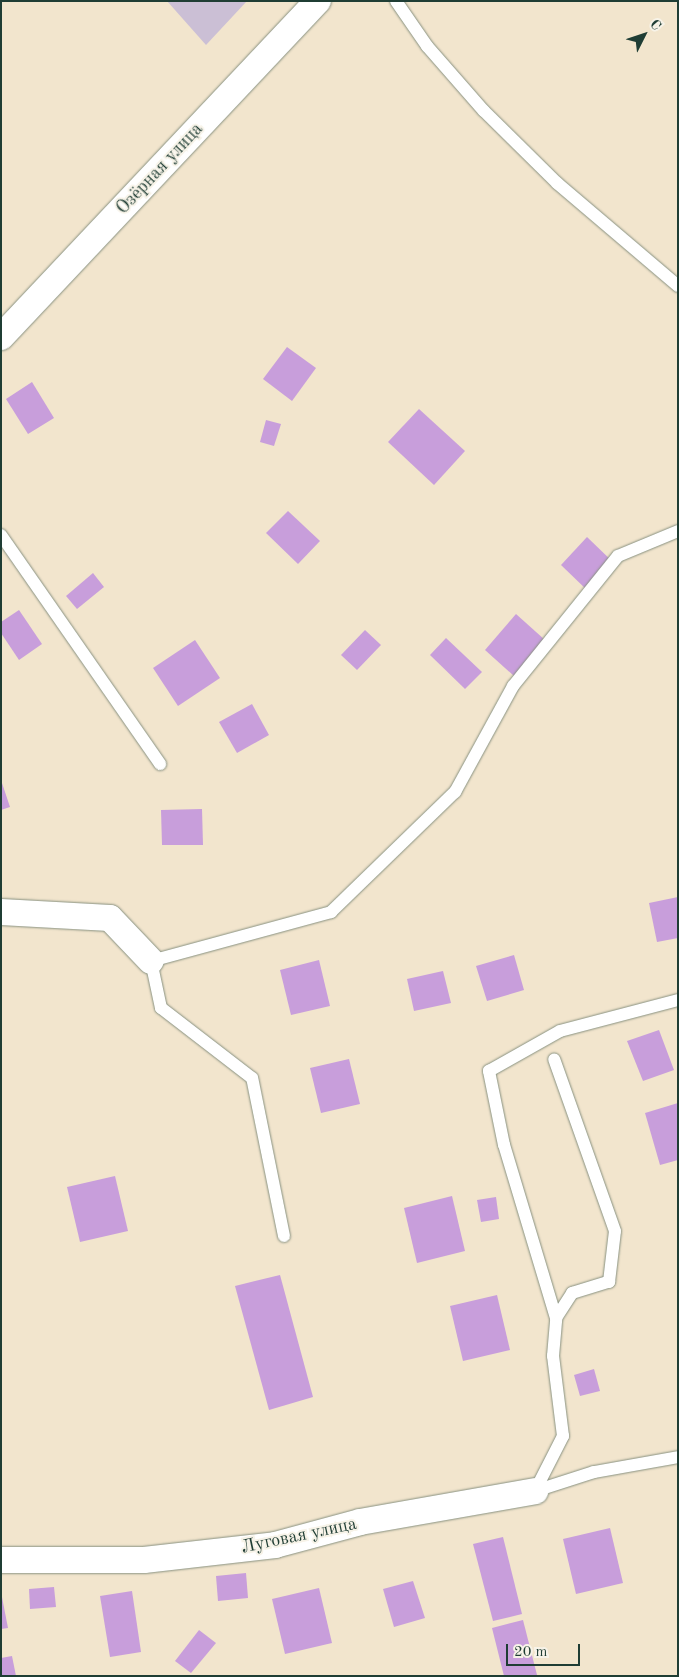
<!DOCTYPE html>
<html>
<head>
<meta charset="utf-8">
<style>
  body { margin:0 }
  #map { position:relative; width:679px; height:1677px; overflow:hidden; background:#f2e5cd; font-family:"Old Standard TT",serif }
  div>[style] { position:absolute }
  .industrial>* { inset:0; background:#cbbfd5 }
  .building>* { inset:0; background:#c89edb }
  .roads { filter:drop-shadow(0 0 1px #889180) drop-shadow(0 0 1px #889180) }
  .lane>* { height:12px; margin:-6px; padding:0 6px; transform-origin:6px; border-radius:6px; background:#fff }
  .street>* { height:26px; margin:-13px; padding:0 13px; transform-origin:13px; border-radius:13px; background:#fff }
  span { translate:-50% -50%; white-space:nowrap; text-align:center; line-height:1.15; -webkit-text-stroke:4px #f7f3e8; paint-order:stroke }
  .street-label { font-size:18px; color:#1f3d34 }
  .frame { position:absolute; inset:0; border:2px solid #1f3d34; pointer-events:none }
  .north { position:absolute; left:619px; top:10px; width:50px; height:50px; -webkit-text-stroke:4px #f7f3e8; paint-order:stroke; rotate:49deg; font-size:14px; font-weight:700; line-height:20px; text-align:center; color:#1f3d34 }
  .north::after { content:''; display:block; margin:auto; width:18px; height:22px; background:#1f3d34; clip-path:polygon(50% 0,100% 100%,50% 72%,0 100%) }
  .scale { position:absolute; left:506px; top:1644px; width:74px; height:22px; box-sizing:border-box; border:2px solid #1f3d34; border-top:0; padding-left:6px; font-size:15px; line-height:18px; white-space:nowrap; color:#1f3d34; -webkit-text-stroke:4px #f7f3e8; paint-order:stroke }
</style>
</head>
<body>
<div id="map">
  <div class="industrial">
    <i style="clip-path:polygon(167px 1px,247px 1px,206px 45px)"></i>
  </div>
  <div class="building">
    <i style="clip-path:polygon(287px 347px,316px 368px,292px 401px,263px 379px)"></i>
    <i style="clip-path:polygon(32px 382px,54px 418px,28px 434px,6px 399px)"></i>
    <i style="clip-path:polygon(419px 409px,465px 451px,434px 485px,388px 442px)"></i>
    <i style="clip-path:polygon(266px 420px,281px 424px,274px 446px,260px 442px)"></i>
    <i style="clip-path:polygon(288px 511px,320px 541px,298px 564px,266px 533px)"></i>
    <i style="clip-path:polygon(587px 537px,615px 564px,589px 592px,561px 565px)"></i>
    <i style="clip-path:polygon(93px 573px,104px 587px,77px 609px,66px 596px)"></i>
    <i style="clip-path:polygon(19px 610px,42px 644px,19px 660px,1px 633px,1px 622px)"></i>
    <i style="clip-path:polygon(516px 614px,545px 640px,514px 676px,485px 650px)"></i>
    <i style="clip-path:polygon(365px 630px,381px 645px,357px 670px,341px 655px)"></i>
    <i style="clip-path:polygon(446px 638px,482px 672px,465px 689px,430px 655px)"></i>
    <i style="clip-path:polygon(195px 640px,220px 678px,178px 706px,153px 668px)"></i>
    <i style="clip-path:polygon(252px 704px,269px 735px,237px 753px,219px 722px)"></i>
    <i style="clip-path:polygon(1px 780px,10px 807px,1px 810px)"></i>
    <i style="clip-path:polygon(202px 809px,203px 845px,162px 845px,161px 810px)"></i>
    <i style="clip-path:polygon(678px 897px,678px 938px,657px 942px,649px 903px)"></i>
    <i style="clip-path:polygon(514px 955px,524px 990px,487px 1001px,476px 966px)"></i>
    <i style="clip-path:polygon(319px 960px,330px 1006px,291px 1015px,280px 970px)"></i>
    <i style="clip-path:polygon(443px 971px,451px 1003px,414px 1011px,407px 979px)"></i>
    <i style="clip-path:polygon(659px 1030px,674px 1070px,643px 1081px,627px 1041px)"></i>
    <i style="clip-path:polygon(349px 1059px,360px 1104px,321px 1113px,310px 1068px)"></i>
    <i style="clip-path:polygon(678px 1103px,678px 1160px,660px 1165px,645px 1113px)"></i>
    <i style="clip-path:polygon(115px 1176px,128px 1231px,80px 1242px,67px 1187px)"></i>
    <i style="clip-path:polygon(452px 1196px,465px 1251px,417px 1263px,404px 1208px)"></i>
    <i style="clip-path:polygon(496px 1197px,499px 1219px,481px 1222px,477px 1200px)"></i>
    <i style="clip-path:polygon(280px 1275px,313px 1397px,269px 1410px,235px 1286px)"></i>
    <i style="clip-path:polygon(497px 1295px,510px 1350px,463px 1361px,450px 1306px)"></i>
    <i style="clip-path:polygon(594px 1369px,600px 1391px,580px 1396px,574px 1375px)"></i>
    <i style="clip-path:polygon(610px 1528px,623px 1583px,576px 1594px,563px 1539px)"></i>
    <i style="clip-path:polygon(503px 1537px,522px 1614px,493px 1621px,473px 1544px)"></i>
    <i style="clip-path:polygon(246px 1573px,248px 1598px,218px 1601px,216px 1576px)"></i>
    <i style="clip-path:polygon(413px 1581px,425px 1618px,394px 1627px,383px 1589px)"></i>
    <i style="clip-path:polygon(54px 1587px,56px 1607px,30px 1609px,29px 1589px)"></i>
    <i style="clip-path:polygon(319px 1588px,332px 1643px,285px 1654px,272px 1599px)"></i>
    <i style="clip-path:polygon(132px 1591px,141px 1652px,110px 1657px,100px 1596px)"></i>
    <i style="clip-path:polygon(1px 1592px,8px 1628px,1px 1629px)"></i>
    <i style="clip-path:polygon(523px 1620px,537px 1675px,504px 1676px,492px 1628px)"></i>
    <i style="clip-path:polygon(199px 1630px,216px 1643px,191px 1673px,175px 1661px)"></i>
    <i style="clip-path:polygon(12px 1656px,16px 1676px,1px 1676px,1px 1658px)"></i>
  </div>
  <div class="roads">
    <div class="lane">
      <i style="left:396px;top:1px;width:55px;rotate:55.4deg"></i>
      <i style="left:427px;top:46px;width:86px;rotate:48.8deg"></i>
      <i style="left:484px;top:111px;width:103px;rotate:44.6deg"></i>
      <i style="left:557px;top:183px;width:159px;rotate:40.4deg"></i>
      <i style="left:1px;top:535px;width:279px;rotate:55.2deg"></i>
      <i style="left:284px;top:1236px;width:161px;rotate:-101.4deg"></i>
      <i style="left:252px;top:1078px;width:115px;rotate:-142.4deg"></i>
      <i style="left:161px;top:1008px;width:48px;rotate:-102deg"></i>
      <i style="left:151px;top:961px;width:187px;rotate:-15.2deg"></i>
      <i style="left:331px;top:912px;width:173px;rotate:-44.1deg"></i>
      <i style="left:455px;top:792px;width:121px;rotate:-61.3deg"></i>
      <i style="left:513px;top:686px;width:167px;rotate:-51.1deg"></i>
      <i style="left:618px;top:556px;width:65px;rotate:-22.6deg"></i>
      <i style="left:556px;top:1318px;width:181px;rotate:-106.7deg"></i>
      <i style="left:504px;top:1145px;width:76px;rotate:-101.5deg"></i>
      <i style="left:489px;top:1071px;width:81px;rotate:-29.4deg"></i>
      <i style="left:560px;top:1031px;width:122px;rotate:-14.7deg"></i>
      <i style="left:535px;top:1491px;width:62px;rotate:-63deg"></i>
      <i style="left:563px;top:1436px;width:81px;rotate:-97.1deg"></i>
      <i style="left:553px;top:1356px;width:38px;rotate:-85deg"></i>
      <i style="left:556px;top:1318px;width:30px;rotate:-57deg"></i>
      <i style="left:572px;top:1293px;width:39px;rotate:-17deg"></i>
      <i style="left:609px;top:1282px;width:51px;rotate:-83.3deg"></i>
      <i style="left:615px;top:1231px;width:182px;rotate:-109.5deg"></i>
      <i style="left:535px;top:1491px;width:62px;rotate:-17.9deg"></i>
      <i style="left:594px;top:1472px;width:85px;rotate:-10.1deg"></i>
    </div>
    <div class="street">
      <i style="left:1px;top:337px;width:462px;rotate:-46.7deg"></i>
      <i style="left:1px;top:912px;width:109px;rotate:3.2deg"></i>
      <i style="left:110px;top:918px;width:59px;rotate:46.4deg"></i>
      <i style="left:1px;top:1560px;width:143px"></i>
      <i style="left:144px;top:1560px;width:132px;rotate:-6.5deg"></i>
      <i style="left:275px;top:1545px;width:88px;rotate:-15.1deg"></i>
      <i style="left:360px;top:1522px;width:178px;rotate:-10deg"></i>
    </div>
  </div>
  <div class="street-label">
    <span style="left:160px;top:169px;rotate:-47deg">Озёрная улица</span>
    <span style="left:299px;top:1536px;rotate:-12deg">Луговая улица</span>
  </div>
  <div class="frame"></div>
  <div class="north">С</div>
  <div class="scale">20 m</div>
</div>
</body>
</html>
